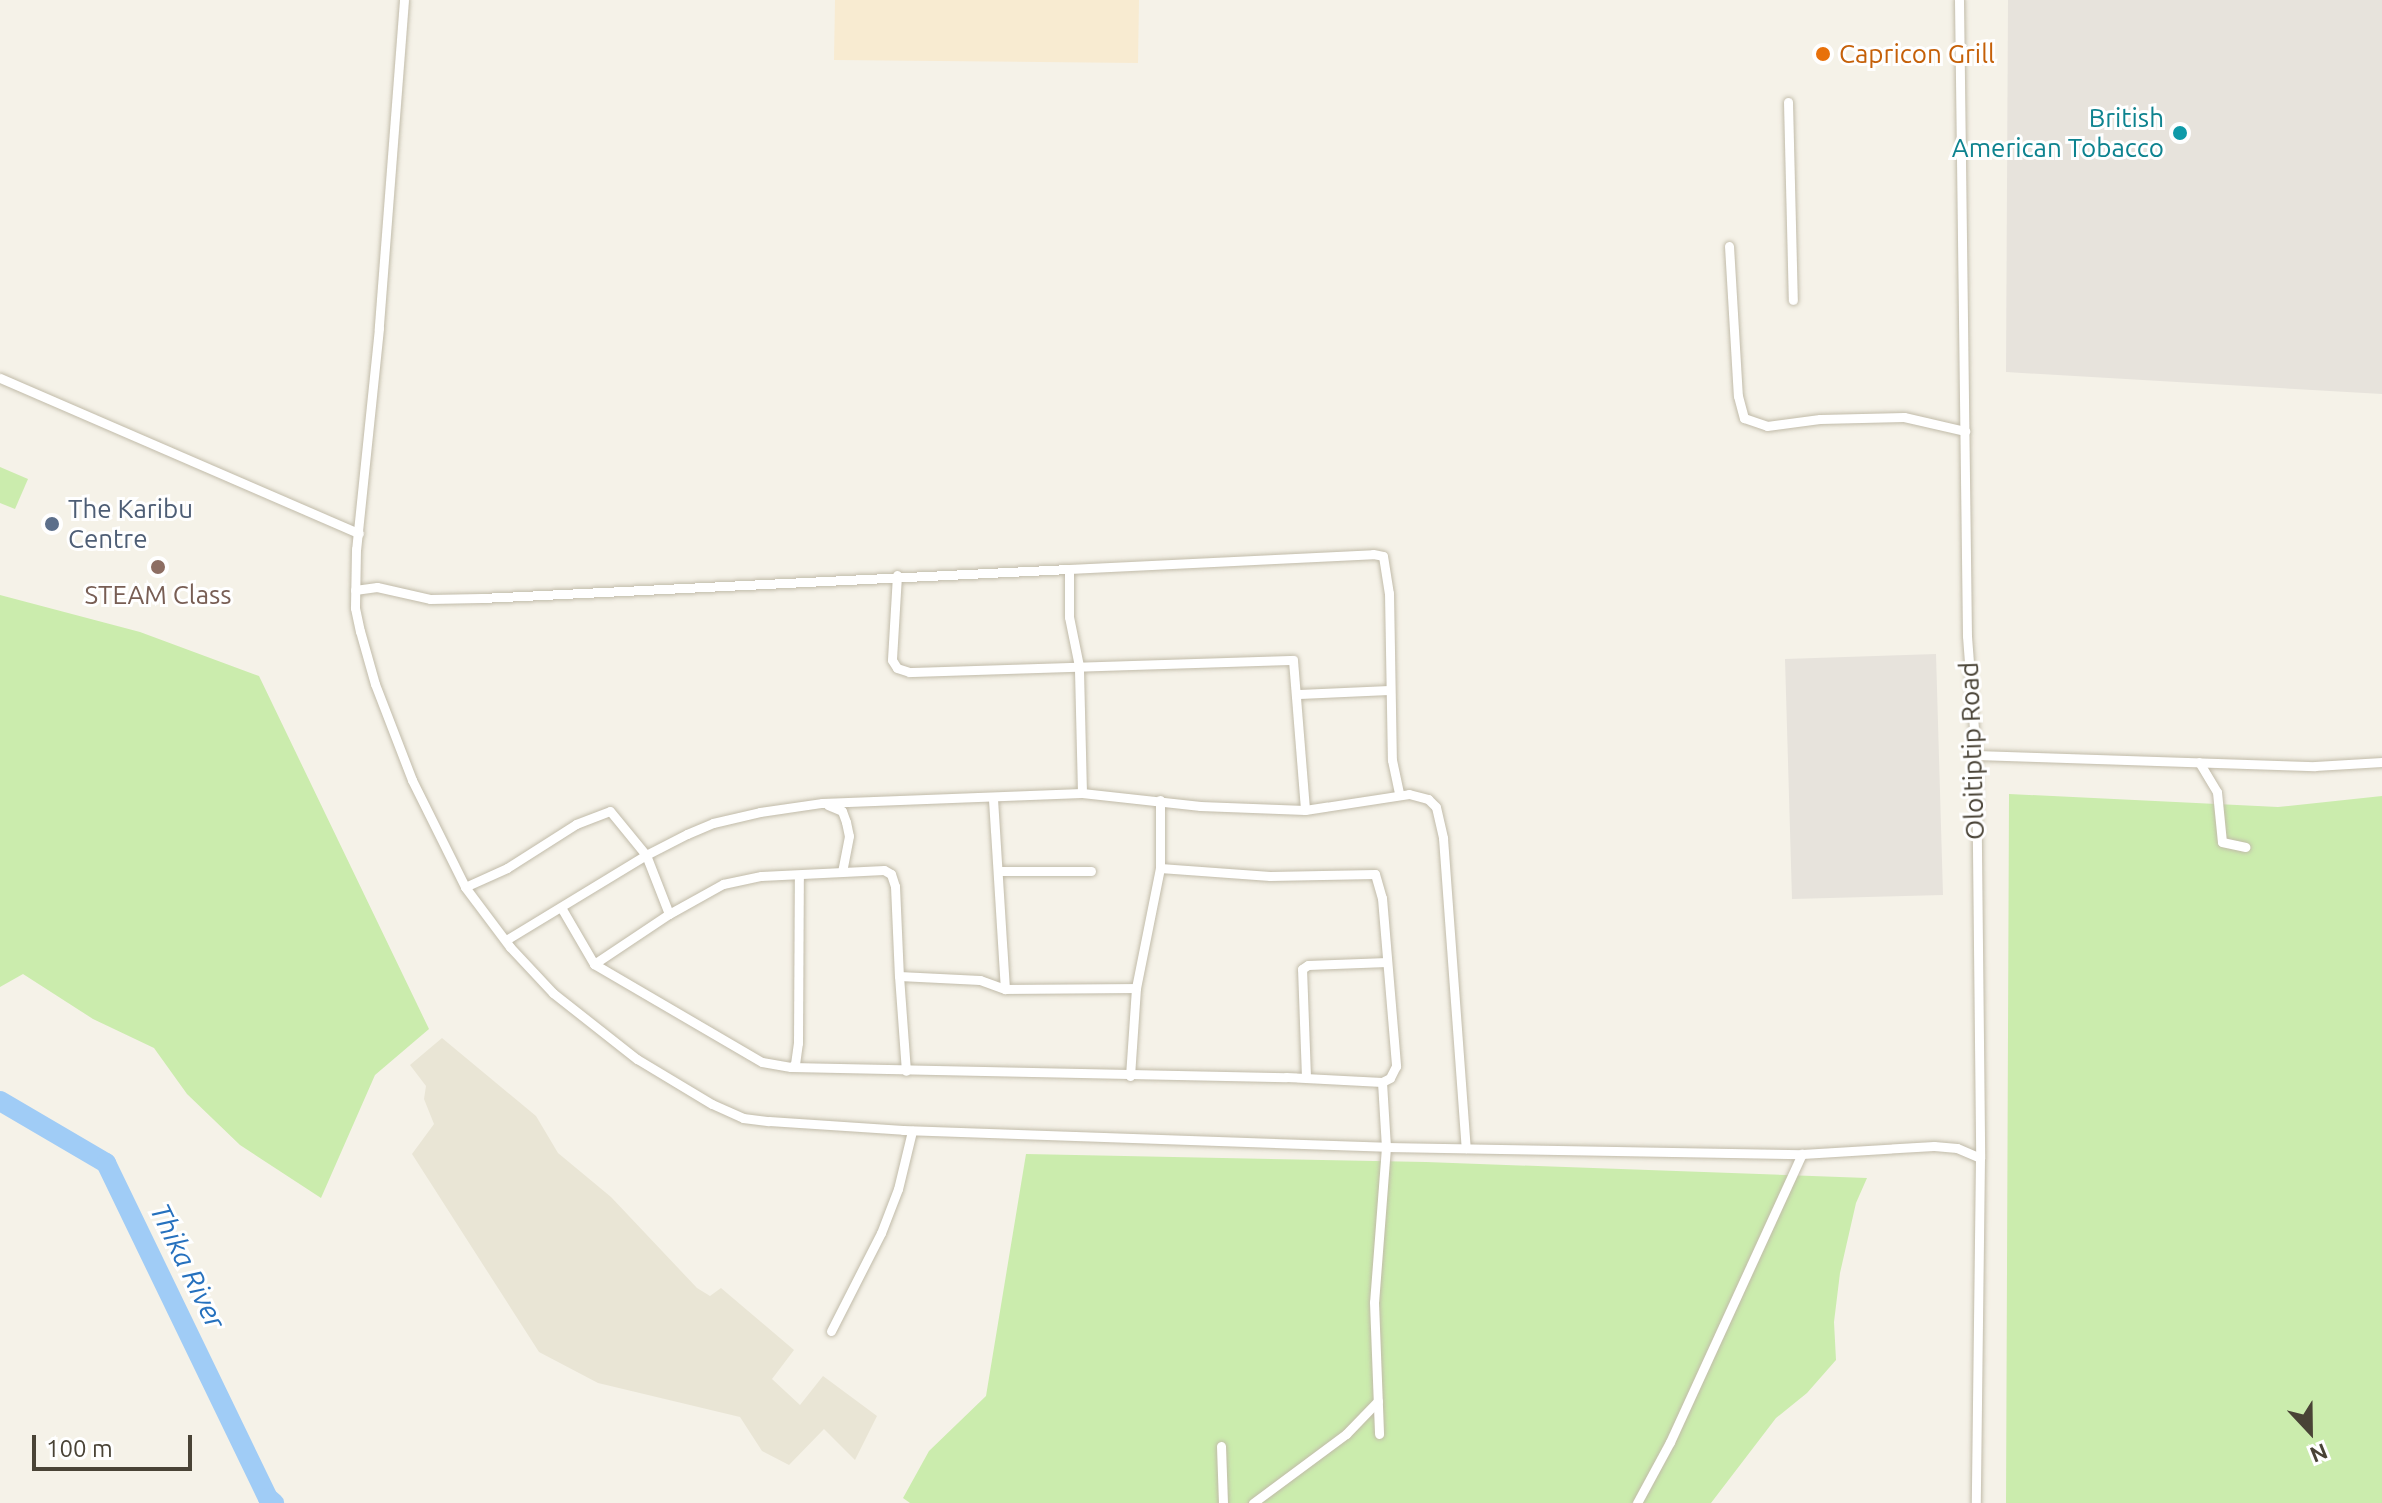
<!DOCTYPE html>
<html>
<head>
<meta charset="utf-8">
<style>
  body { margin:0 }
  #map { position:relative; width:2382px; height:1503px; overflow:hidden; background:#f5f2e8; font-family:Ubuntu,sans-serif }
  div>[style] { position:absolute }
  .residential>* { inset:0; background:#e9e5d5 }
  .commercial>* { inset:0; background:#f8ebd1 }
  .industrial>* { inset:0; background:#e7e3dc }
  .green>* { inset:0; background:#cbecad }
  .river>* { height:20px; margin:-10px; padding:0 10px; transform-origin:10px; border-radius:10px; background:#a0ccf6 }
  .roads { filter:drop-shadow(0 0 2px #c1bba9) drop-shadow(0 0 2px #c1bba9) }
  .minor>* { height:9px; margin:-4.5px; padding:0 4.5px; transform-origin:4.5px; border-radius:4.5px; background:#fff }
  .dots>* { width:22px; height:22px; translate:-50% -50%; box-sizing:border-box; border:4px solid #fff; border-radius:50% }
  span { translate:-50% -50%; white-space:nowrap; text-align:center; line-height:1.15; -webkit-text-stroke:6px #fff; paint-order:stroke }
  .food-label { font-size:26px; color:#c56008 }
  .left { translate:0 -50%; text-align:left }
  .culture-label { font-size:26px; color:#0d838f }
  .right { translate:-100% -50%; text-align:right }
  .service-label { font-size:26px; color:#4e5e75 }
  .education-label { font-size:26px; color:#785e54 }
  .street-label { font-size:26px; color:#494336 }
  .water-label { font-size:28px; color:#2671be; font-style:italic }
  .north { position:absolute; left:2270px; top:1391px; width:80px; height:80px; -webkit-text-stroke:6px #fff; paint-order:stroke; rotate:158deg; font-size:22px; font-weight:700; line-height:32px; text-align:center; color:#494336 }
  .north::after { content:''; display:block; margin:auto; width:28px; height:36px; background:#494336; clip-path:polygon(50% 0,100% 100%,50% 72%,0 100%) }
  .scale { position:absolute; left:32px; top:1435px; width:160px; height:36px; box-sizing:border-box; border:4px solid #494336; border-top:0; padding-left:10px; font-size:24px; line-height:28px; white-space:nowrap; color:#494336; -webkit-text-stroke:6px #fff; paint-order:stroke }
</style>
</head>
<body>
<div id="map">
  <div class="residential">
    <i style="clip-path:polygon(442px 1038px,536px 1116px,558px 1153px,611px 1197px,697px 1288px,710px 1296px,721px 1288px,794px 1350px,772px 1379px,800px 1405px,823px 1376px,877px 1416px,855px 1460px,824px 1429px,789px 1465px,762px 1451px,740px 1417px,598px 1383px,539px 1352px,412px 1154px,434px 1124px,424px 1099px,426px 1086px,410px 1065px)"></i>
  </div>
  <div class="commercial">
    <i style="clip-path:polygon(835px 0,1139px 0,1138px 63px,834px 60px)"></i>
  </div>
  <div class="industrial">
    <i style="clip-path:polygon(2008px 0,2382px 0,2382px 394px,2006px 372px)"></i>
    <i style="clip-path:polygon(1936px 654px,1943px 895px,1792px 899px,1785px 659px)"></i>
  </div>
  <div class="green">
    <i style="clip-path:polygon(0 467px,28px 479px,15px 509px,0 503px)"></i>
    <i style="clip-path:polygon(0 595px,140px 632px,259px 676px,429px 1029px,375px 1075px,321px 1198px,240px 1145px,187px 1094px,154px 1048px,93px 1019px,23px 974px,0 987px)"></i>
    <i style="clip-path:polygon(2009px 794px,2278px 807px,2382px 796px,2382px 1503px,2006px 1503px)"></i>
    <i style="clip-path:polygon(1026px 1154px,1426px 1162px,1867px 1178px,1856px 1203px,1840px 1273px,1834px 1322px,1836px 1360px,1807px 1393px,1776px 1418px,1711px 1503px,910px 1503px,903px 1498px,929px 1451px,986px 1396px)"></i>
  </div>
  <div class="river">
    <i style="left:0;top:1101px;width:123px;rotate:30.3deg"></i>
    <i style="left:106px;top:1163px;width:372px;rotate:64.2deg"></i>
    <i style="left:268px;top:1498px;width:8px;rotate:40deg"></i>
  </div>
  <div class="roads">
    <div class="minor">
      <i style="left:404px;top:0;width:329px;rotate:94.4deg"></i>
      <i style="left:379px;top:328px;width:222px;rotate:95.9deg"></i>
      <i style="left:356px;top:549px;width:59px;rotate:91deg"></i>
      <i style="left:355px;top:608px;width:24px;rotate:78deg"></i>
      <i style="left:360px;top:631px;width:55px;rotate:74.2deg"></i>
      <i style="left:375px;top:684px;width:103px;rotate:68.9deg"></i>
      <i style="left:412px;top:780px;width:119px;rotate:63.6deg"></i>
      <i style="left:465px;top:887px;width:75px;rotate:53.1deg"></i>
      <i style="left:510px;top:947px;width:63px;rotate:46.9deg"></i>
      <i style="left:553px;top:993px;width:107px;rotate:38.2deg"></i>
      <i style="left:637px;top:1059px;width:87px;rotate:31deg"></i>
      <i style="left:712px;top:1104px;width:34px;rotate:24deg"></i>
      <i style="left:743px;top:1118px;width:26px;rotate:7deg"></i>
      <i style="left:769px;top:1121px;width:134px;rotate:3.8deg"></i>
      <i style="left:903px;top:1130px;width:483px;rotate:2deg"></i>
      <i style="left:1386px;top:1147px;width:416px;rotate:1deg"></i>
      <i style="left:1802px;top:1154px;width:132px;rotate:-3.5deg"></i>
      <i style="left:1934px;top:1146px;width:23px;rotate:5deg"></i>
      <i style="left:1957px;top:1148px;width:25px;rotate:23deg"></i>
      <i style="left:1959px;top:0;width:636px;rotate:89.28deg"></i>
      <i style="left:1967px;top:636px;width:119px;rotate:85.7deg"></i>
      <i style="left:1976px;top:755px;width:403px;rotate:89.4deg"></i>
      <i style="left:1980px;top:1158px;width:345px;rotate:90.7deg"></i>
      <i style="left:1788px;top:102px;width:198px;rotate:88.6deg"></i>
      <i style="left:1729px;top:246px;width:150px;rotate:86.6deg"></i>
      <i style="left:1738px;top:396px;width:23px;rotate:75deg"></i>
      <i style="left:1744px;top:418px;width:24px;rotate:19deg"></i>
      <i style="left:1767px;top:426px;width:53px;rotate:-7.5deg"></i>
      <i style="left:1820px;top:419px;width:84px;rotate:-1.4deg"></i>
      <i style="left:1904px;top:417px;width:63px;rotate:12.9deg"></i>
      <i style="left:0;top:378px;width:391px;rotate:23.4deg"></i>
      <i style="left:897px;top:575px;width:85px;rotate:93.4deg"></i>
      <i style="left:892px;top:660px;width:9px;rotate:58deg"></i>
      <i style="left:897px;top:668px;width:13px;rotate:18deg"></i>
      <i style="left:909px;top:672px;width:384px;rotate:-1.8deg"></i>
      <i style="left:1293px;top:660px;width:150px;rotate:85.4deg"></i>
      <i style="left:355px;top:590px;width:22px;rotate:-8deg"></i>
      <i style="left:377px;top:587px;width:54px;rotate:12.8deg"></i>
      <i style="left:430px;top:599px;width:52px;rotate:-1.1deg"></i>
      <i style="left:482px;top:598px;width:588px;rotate:-2.83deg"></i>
      <i style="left:1298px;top:694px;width:92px;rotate:-2.5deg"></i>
      <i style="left:1976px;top:755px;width:339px;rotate:1.9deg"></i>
      <i style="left:2315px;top:766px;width:67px;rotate:-3.4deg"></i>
      <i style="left:2199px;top:762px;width:35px;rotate:59deg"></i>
      <i style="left:2217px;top:792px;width:50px;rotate:84.3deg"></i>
      <i style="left:2222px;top:842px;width:24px;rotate:12deg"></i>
      <i style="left:1082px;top:793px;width:127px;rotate:-91.4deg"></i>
      <i style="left:1079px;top:666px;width:50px;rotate:-101.5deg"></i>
      <i style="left:1069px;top:617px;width:48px;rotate:-90deg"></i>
      <i style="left:1069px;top:569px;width:304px;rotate:-2.8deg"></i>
      <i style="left:1373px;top:554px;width:10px;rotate:11deg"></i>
      <i style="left:1383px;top:556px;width:37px;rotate:81deg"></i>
      <i style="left:1389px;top:593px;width:167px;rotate:89deg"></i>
      <i style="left:1392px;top:760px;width:35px;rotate:78deg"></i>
      <i style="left:993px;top:799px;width:190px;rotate:86.4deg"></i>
      <i style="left:828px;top:805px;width:15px;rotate:23deg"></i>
      <i style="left:842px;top:811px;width:12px;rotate:70deg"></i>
      <i style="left:846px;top:822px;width:14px;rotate:78deg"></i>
      <i style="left:849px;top:836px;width:36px;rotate:101deg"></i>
      <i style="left:1160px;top:868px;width:68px;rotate:-90deg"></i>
      <i style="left:1000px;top:871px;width:91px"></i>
      <i style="left:465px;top:887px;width:46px;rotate:-24.3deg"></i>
      <i style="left:507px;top:868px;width:82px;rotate:-32.5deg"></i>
      <i style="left:576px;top:824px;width:36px;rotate:-21deg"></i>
      <i style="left:610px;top:811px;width:57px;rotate:50.7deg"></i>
      <i style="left:646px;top:855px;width:63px;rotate:68.7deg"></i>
      <i style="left:562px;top:909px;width:64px;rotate:59.8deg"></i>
      <i style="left:594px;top:964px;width:194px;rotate:30.3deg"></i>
      <i style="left:762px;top:1062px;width:29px;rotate:10deg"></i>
      <i style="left:791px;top:1067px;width:5px;rotate:-37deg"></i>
      <i style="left:795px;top:1064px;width:21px;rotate:-82deg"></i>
      <i style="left:798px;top:1043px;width:167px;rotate:-89.7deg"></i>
      <i style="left:506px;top:940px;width:164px;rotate:-31.3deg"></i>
      <i style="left:646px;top:855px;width:46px;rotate:-27.1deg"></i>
      <i style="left:687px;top:834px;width:28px;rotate:-23deg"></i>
      <i style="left:713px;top:823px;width:48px;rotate:-13.2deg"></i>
      <i style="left:760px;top:812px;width:63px;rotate:-8.3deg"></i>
      <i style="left:822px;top:803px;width:260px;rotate:-2.2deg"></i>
      <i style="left:1082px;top:793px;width:119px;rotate:6.3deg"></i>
      <i style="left:1200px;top:806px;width:105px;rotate:2.2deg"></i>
      <i style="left:1305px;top:810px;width:105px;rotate:-8.7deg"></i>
      <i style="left:1409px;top:794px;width:20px;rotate:15deg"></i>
      <i style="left:1428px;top:799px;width:11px;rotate:45deg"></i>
      <i style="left:1436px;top:807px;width:32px;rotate:77deg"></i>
      <i style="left:1443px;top:838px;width:311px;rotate:85.8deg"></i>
      <i style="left:594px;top:964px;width:90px;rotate:-33.7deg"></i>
      <i style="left:669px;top:914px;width:62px;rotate:-29.1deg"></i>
      <i style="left:723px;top:884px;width:39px;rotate:-12deg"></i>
      <i style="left:761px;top:876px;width:123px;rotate:-2.8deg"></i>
      <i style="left:884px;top:870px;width:8px;rotate:30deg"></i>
      <i style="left:891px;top:874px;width:13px;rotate:72deg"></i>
      <i style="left:895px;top:886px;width:90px;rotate:87.5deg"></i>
      <i style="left:899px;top:976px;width:81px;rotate:2.8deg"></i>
      <i style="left:980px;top:980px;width:27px;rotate:20deg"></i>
      <i style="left:1005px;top:989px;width:131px;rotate:-0.4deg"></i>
      <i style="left:899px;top:976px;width:95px;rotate:85.8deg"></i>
      <i style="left:791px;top:1067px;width:495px;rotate:1.2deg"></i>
      <i style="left:1286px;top:1077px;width:96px;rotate:3deg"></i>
      <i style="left:1130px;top:1076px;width:88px;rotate:-86.1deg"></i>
      <i style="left:1136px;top:988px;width:122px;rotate:-78.7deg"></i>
      <i style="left:1160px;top:868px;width:110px;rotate:4.2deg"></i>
      <i style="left:1270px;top:876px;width:105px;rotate:-1.1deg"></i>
      <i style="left:1375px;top:874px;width:25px;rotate:74deg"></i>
      <i style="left:1382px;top:898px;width:169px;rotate:85.2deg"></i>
      <i style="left:1396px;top:1066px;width:13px;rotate:117deg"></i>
      <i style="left:1390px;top:1078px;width:9px;rotate:153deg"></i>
      <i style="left:1382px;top:1082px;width:65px;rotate:86.5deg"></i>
      <i style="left:1386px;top:1147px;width:155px;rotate:94.4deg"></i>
      <i style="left:1374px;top:1302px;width:132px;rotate:87.8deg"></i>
      <i style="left:1306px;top:1077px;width:108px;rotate:-92.1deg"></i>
      <i style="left:1302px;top:969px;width:7px;rotate:-34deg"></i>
      <i style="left:1308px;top:965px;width:79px;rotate:-2.2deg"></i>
      <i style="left:831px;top:1331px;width:110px;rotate:-63deg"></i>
      <i style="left:881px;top:1233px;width:47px;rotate:-68.9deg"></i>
      <i style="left:898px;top:1189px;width:60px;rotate:-76.4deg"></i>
      <i style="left:1221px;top:1446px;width:57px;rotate:88deg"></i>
      <i style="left:1253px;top:1503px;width:116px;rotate:-36.6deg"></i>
      <i style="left:1346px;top:1434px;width:46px;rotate:-45.9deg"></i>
      <i style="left:1637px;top:1503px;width:69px;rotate:-61.6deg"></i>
      <i style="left:1670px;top:1442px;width:317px;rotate:-65.4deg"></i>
    </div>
  </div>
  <div class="dots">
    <i style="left:1823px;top:54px;background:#e8710a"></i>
    <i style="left:2180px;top:133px;background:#0f9aa8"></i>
    <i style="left:52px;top:524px;background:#5c6f8a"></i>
    <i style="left:158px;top:567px;background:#8d6e63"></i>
  </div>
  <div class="food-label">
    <span class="left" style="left:1839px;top:54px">Capricon Grill</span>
  </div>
  <div class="culture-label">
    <span class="right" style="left:2164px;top:133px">British<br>American Tobacco</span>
  </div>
  <div class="service-label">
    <span class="left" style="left:68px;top:524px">The Karibu<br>Centre</span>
  </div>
  <div class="education-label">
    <span style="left:158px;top:595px">STEAM Class</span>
  </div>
  <div class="street-label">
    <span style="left:1972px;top:751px;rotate:-92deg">Oloitiptip Road</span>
  </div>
  <div class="water-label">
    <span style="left:188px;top:1266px;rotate:64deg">Thika River</span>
  </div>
  <div class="north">N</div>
  <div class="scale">100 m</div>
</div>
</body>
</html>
